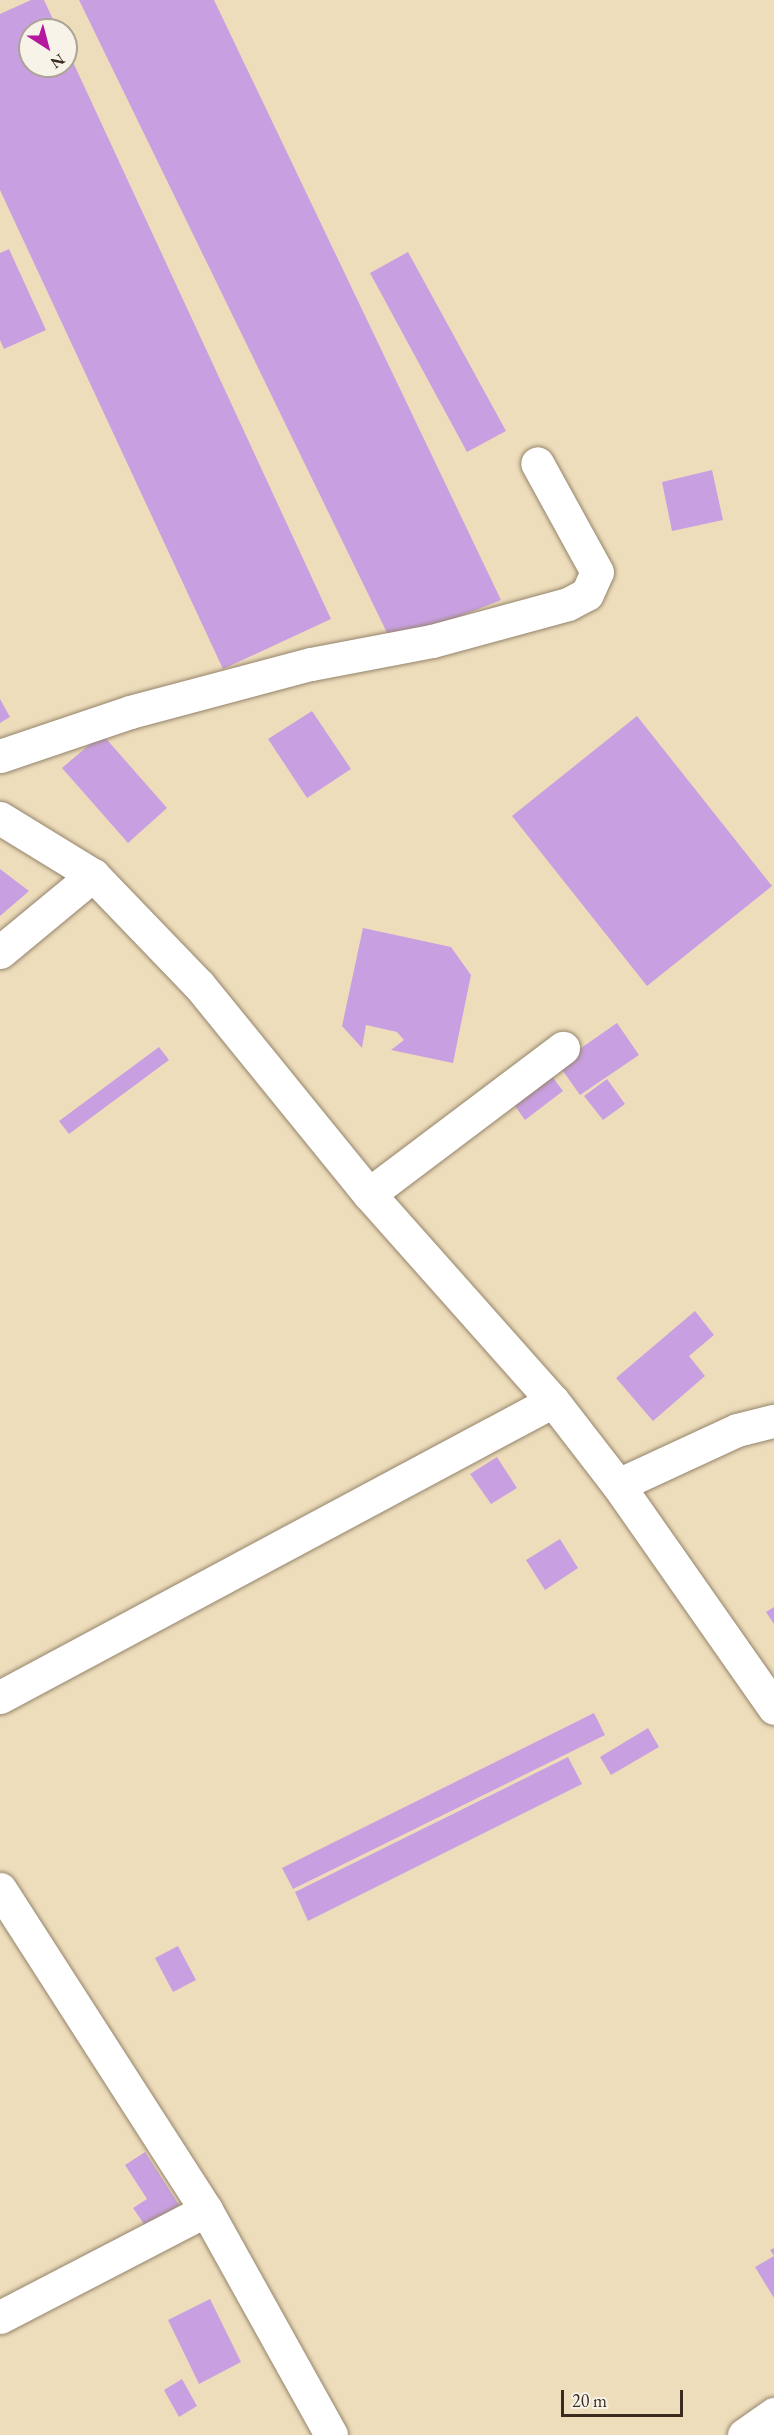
<!DOCTYPE html>
<html>
<head>
<meta charset="utf-8">
<style>
  body { margin:0 }
  #map { position:relative; width:774px; height:2435px; overflow:hidden; background:#edb; font-family:"EB Garamond",serif }
  div>[style] { position:absolute }
  .building>* { inset:0; background:#c8a0e1 }
  .roads { filter:drop-shadow(0 0 2px #94846c) drop-shadow(0 0 2px #94846c) }
  .minor>* { height:33px; margin:-16.5px; padding:0 16.5px; transform-origin:16.5px; border-radius:16.5px; background:#fff }
  span { translate:-50% -50%; white-space:nowrap; text-align:center; line-height:1.15; -webkit-text-stroke:4.5px #f7f3e8; paint-order:stroke }
  .north { position:absolute; left:18px; top:18px; width:60px; height:60px; box-sizing:border-box; background:#f7f3e8; border:2px solid #aca397; border-radius:50%; rotate:144deg; font-size:16px; font-weight:700; line-height:24px; text-align:center; color:#3b2a1e }
  .north::after { content:''; display:block; margin:auto; width:21px; height:27px; background:#b5179e; clip-path:polygon(50% 0,100% 100%,50% 72%,0 100%) }
  .scale { position:absolute; left:561px; top:2390px; width:122px; height:27px; box-sizing:border-box; border:3px solid #3b2a1e; border-top:0; padding-left:8px; font-size:18px; line-height:21px; white-space:nowrap; color:#3b2a1e; -webkit-text-stroke:4px #f7f3e8; paint-order:stroke }
</style>
</head>
<body>
<div id="map">
  <div class="building">
    <i style="clip-path:polygon(31px 0,44px 0,58px 30px,30px 30px,30px 66px,66px 66px,66px 47px,331px 619px,223px 669px,0 190px,0 14px)"></i>
    <i style="clip-path:polygon(79px 0,214px 0,501px 600px,392px 643px)"></i>
    <i style="clip-path:polygon(9px 249px,46px 330px,4px 349px,0 340px,0 253px)"></i>
    <i style="clip-path:polygon(408px 252px,506px 431px,467px 452px,370px 273px)"></i>
    <i style="clip-path:polygon(712px 470px,723px 520px,672px 531px,662px 482px)"></i>
    <i style="clip-path:polygon(0 699px,10px 717px,0 723px)"></i>
    <i style="clip-path:polygon(312px 711px,351px 769px,307px 798px,268px 739px)"></i>
    <i style="clip-path:polygon(637px 716px,772px 886px,647px 986px,512px 816px)"></i>
    <i style="clip-path:polygon(102px 734px,167px 808px,128px 843px,62px 768px)"></i>
    <i style="clip-path:polygon(0 869px,29px 891px,0 916px)"></i>
    <i style="clip-path:polygon(363px 928px,451px 947px,471px 975px,453px 1063px,391px 1050px,404px 1040px,397px 1032px,366px 1025px,362px 1048px,342px 1026px)"></i>
    <i style="clip-path:polygon(617px 1023px,639px 1055px,580px 1095px,558px 1064px)"></i>
    <i style="clip-path:polygon(159px 1047px,169px 1060px,69px 1134px,59px 1121px)"></i>
    <i style="clip-path:polygon(548px 1071px,563px 1091px,525px 1120px,510px 1099px)"></i>
    <i style="clip-path:polygon(607px 1079px,625px 1104px,603px 1120px,584px 1096px)"></i>
    <i style="clip-path:polygon(695px 1311px,714px 1335px,689px 1356px,705px 1376px,653px 1421px,616px 1378px)"></i>
    <i style="clip-path:polygon(497px 1457px,517px 1488px,491px 1504px,470px 1474px)"></i>
    <i style="clip-path:polygon(560px 1539px,578px 1568px,545px 1590px,526px 1560px)"></i>
    <i style="clip-path:polygon(774px 1607px,774px 1624px,766px 1612px)"></i>
    <i style="clip-path:polygon(594px 1713px,605px 1735px,293px 1889px,282px 1868px)"></i>
    <i style="clip-path:polygon(648px 1728px,659px 1747px,611px 1775px,600px 1757px)"></i>
    <i style="clip-path:polygon(568px 1757px,582px 1784px,308px 1921px,295px 1892px)"></i>
    <i style="clip-path:polygon(178px 1946px,196px 1980px,173px 1992px,155px 1958px)"></i>
    <i style="clip-path:polygon(145px 2152px,179px 2205px,146px 2227px,133px 2208px,147px 2199px,125px 2165px)"></i>
    <i style="clip-path:polygon(774px 2248px,774px 2298px,755px 2267px,774px 2256px,770px 2250px)"></i>
    <i style="clip-path:polygon(210px 2299px,241px 2362px,199px 2384px,168px 2320px)"></i>
    <i style="clip-path:polygon(182px 2379px,197px 2406px,179px 2417px,164px 2390px)"></i>
  </div>
  <div class="roads">
    <div class="minor">
      <i style="left:0;top:756px;width:137px;rotate:-18.7deg"></i>
      <i style="left:130px;top:712px;width:187px;rotate:-14.9deg"></i>
      <i style="left:311px;top:664px;width:123px;rotate:-10.8deg"></i>
      <i style="left:432px;top:641px;width:141px;rotate:-15.2deg"></i>
      <i style="left:568px;top:604px;width:21px;rotate:-28deg"></i>
      <i style="left:587px;top:594px;width:24px;rotate:-66deg"></i>
      <i style="left:597px;top:572px;width:124px;rotate:-118.8deg"></i>
      <i style="left:0;top:818px;width:109px;rotate:31.5deg"></i>
      <i style="left:93px;top:875px;width:153px;rotate:46.1deg"></i>
      <i style="left:199px;top:985px;width:269px;rotate:50.9deg"></i>
      <i style="left:369px;top:1194px;width:277px;rotate:48.4deg"></i>
      <i style="left:553px;top:1401px;width:106px;rotate:52.3deg"></i>
      <i style="left:618px;top:1485px;width:272px;rotate:55deg"></i>
      <i style="left:0;top:952px;width:121px;rotate:-39.6deg"></i>
      <i style="left:369px;top:1194px;width:243px;rotate:-37deg"></i>
      <i style="left:618px;top:1485px;width:131px;rotate:-24.8deg"></i>
      <i style="left:737px;top:1430px;width:38px;rotate:-14deg"></i>
      <i style="left:0;top:1697px;width:627px;rotate:-28.16deg"></i>
      <i style="left:0;top:1889px;width:381px;rotate:57.3deg"></i>
      <i style="left:206px;top:2210px;width:257px;rotate:60.9deg"></i>
      <i style="left:0;top:2317px;width:232px;rotate:-27.4deg"></i>
      <i style="left:744px;top:2435px;width:37px;rotate:-35deg"></i>
    </div>
  </div>
  <div class="north">N</div>
  <div class="scale">20 m</div>
</div>
</body>
</html>
